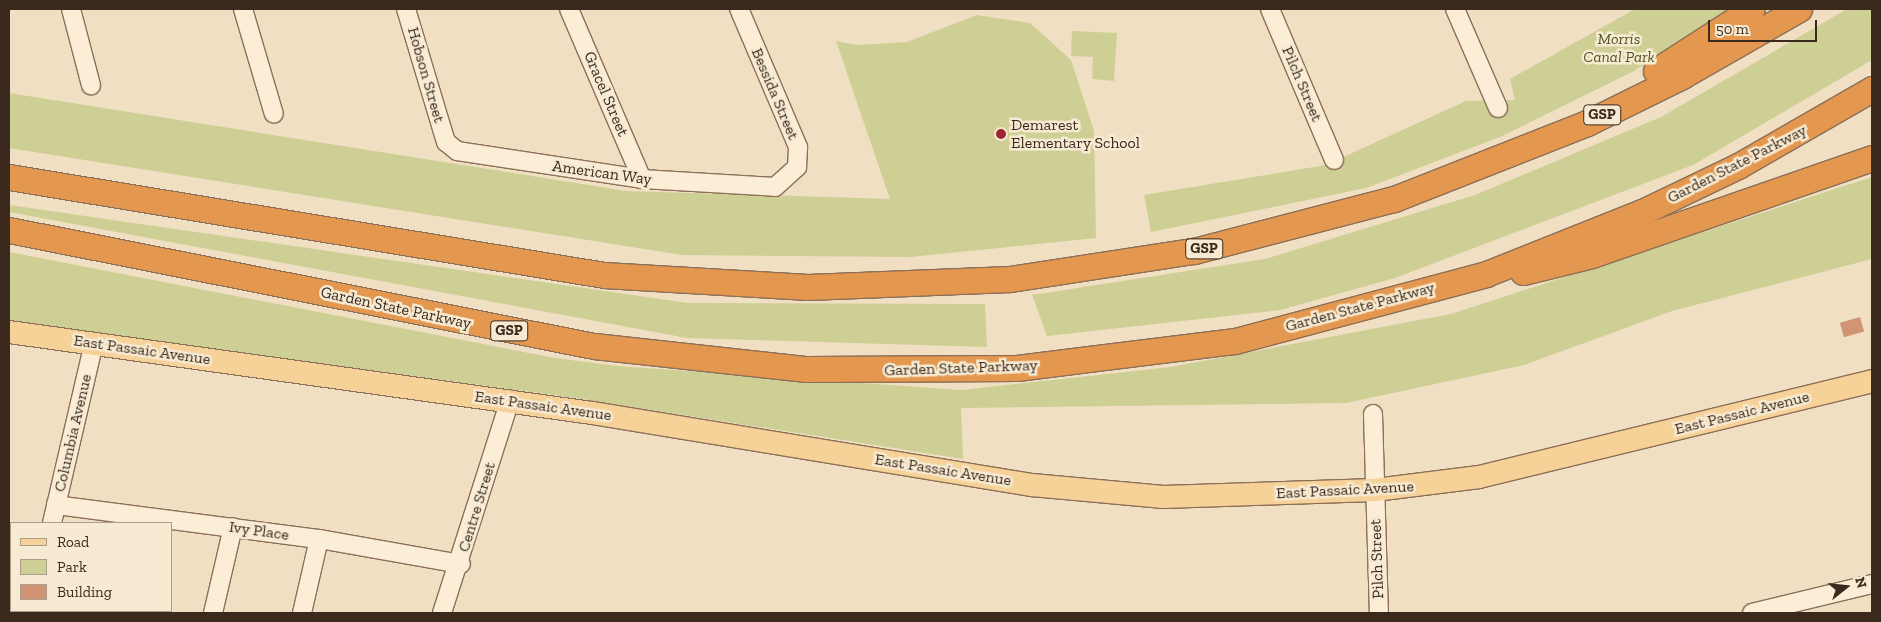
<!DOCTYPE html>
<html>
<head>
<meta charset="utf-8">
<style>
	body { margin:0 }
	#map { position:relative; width:1881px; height:622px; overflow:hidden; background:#f0dfc2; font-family:"Zilla Slab",serif }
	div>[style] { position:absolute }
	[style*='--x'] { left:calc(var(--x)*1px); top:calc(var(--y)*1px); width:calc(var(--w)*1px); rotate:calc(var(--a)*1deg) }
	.green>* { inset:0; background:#cdcf95 }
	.building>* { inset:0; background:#d19576; transform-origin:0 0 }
	.roads { filter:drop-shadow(1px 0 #8c6f58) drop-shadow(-1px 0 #8c6f58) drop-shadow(0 1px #8c6f58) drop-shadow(0 -1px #8c6f58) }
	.minor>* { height:18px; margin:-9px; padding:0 9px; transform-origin:9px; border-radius:9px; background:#fbedd6 }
	.major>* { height:22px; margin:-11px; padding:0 11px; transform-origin:11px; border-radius:11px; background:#f6d198 }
	.highway>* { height:25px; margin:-12.5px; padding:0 12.5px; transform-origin:12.5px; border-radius:12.5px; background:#e4974e }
	.dots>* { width:14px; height:14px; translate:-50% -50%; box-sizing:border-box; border:2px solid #f7ead2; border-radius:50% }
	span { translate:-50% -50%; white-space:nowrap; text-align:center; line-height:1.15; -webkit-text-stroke:5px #f7ead2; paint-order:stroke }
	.shield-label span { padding:1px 4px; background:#f7ead2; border:1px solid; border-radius:4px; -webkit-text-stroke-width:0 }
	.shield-label { font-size:15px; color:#3b291d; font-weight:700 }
	.park-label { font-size:16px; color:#4f5823; font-style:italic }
	.street-label { font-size:16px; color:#3b291d }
	.poi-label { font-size:16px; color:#3b291d }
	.left { translate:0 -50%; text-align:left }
	.frame { position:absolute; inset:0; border:10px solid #3b291d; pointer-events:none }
	.legend { position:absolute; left:10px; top:522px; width:162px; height:90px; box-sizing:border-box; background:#f7ead2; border:1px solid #ac9d8a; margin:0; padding:6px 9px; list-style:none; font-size:15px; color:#3b291d }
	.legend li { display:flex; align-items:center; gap:10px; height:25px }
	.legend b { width:25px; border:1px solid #ac9d8a }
	.north { position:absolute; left:1821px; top:562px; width:50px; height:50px; -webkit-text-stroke:4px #f7ead2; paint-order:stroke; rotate:74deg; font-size:14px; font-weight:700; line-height:20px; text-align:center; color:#3b291d }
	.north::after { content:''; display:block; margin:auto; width:18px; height:22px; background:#3b291d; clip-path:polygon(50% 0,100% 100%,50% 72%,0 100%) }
	.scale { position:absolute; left:1708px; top:20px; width:109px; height:22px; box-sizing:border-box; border:2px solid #3b291d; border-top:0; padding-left:6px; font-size:15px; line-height:18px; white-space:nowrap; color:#3b291d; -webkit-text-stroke:4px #f7ead2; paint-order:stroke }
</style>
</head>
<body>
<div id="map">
	<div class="green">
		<i style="clip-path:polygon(1635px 9px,1730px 9px,1634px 71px,1500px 137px,1366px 188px,1151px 232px,1144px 195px,1326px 165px,1466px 101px,1515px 100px,1510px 79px)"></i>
		<i style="clip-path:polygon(1847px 9px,1872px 9px,1872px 60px,1693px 165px,1395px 278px,1280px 310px,1047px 336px,1032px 295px,1265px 259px,1475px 195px,1661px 117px)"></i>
		<i style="clip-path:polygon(977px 15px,1030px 23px,1071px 60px,1094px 131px,1096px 238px,910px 257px,682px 255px,9px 148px,9px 93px,626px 191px,890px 199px,836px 41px,857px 45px,907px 42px)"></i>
		<i style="clip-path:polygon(1072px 31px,1117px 33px,1114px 81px,1092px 79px,1093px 57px,1071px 56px)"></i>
		<i style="clip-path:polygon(1872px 177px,1872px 259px,1672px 311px,1524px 365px,1346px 403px,961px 408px,963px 459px,576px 398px,9px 321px,9px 252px,555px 358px,617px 366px,961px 390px,1171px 367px,1451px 314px)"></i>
		<i style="clip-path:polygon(9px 205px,688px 303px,985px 304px,987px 347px,687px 338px,9px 212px)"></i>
	</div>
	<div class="building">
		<i style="left:1860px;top:317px;width:15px;height:21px;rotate:74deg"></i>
	</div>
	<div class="roads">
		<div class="minor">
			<i style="--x:71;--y:9;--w:79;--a:75.3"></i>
			<i style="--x:243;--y:9;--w:109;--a:73.6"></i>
			<i style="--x:406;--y:9;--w:125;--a:73.3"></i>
			<i style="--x:442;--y:129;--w:14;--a:73"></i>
			<i style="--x:446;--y:142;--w:14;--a:39"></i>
			<i style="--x:457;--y:151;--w:187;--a:8.6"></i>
			<i style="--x:642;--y:179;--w:133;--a:3.4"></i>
			<i style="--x:775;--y:187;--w:30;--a:-42"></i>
			<i style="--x:797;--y:167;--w:20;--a:-87"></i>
			<i style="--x:798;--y:147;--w:150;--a:-113.1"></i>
			<i style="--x:569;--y:9;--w:185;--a:66.8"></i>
			<i style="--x:1270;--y:9;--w:164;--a:67"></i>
			<i style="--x:1455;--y:9;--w:108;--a:66.5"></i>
			<i style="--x:1373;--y:414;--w:199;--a:88.3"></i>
			<i style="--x:56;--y:505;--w:265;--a:7.4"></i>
			<i style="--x:319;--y:539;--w:144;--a:10"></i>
			<i style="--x:52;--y:523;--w:185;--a:-76.9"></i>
			<i style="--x:31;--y:613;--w:2;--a:-63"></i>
			<i style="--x:213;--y:613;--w:88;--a:-76.9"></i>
			<i style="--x:302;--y:613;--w:76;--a:-77.1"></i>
			<i style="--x:442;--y:613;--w:224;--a:-72.3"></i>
			<i style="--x:1752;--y:613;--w:123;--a:-13.6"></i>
		</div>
		<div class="major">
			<i style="--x:9;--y:332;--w:589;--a:7.91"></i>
			<i style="--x:592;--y:413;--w:446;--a:9.3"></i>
			<i style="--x:1032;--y:485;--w:132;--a:5.2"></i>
			<i style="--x:1163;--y:497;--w:212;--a:-1.9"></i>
			<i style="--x:1375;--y:490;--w:105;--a:-7.1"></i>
			<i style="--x:1479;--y:477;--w:405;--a:-13.7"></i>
		</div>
		<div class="highway">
			<i style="--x:1656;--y:71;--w:114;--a:-32.9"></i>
			<i style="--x:9;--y:177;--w:603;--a:9.35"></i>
			<i style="--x:604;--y:275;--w:204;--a:3.4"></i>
			<i style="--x:808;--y:287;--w:202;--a:-2.3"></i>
			<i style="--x:1010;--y:279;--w:186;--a:-8.7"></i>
			<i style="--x:1194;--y:251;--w:207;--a:-14.6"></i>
			<i style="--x:1394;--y:199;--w:207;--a:-21.5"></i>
			<i style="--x:1587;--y:123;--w:106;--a:-26.3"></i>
			<i style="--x:1682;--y:76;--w:135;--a:-29.8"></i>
			<i style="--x:9;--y:230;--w:596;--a:11.22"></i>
			<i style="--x:594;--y:346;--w:214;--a:6.2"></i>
			<i style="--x:807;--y:369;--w:210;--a:-0.3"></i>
			<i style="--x:1017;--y:368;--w:220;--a:-7.1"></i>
			<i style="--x:1235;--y:341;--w:260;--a:-14.9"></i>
			<i style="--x:1486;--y:274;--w:168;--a:-21.7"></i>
			<i style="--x:1642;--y:212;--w:106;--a:-25.6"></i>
			<i style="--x:1738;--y:166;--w:155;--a:-29.9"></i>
			<i style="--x:1523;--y:272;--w:71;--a:-13.8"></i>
			<i style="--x:1592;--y:255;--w:296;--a:-19.1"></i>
		</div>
	</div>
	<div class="dots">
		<i style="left:1001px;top:134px;background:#9e252f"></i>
	</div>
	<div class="shield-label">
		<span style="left:1602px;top:115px">GSP</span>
		<span style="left:1204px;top:249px">GSP</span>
		<span style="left:509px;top:331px">GSP</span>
	</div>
	<div class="park-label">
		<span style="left:1619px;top:48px">Morris<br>Canal Park</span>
	</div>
	<div class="street-label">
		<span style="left:426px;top:75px;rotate:74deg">Hobson Street</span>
		<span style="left:1302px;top:84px;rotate:67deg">Pilch Street</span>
		<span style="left:606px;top:94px;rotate:67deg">Gracel Street</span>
		<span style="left:775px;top:94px;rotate:67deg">Bessida Street</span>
		<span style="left:1737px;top:164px;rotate:-27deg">Garden State Parkway</span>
		<span style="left:602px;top:173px;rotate:8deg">American Way</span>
		<span style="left:1360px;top:307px;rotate:-15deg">Garden State Parkway</span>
		<span style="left:396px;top:308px;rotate:12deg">Garden State Parkway</span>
		<span style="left:142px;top:350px;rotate:8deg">East Passaic Avenue</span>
		<span style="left:961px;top:368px;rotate:-2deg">Garden State Parkway</span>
		<span style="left:543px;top:406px;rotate:8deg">East Passaic Avenue</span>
		<span style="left:1742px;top:413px;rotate:-14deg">East Passaic Avenue</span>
		<span style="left:73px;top:433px;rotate:-77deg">Columbia Avenue</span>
		<span style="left:943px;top:470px;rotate:9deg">East Passaic Avenue</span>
		<span style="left:1345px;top:490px;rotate:-3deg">East Passaic Avenue</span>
		<span style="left:477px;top:507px;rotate:-73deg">Centre Street</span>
		<span style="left:259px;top:531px;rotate:8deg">Ivy Place</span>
		<span style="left:1377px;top:559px;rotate:-92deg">Pilch Street</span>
	</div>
	<div class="poi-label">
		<span class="left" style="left:1011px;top:134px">Demarest<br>Elementary School</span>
	</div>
	<div class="frame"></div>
	<ul class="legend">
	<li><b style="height:6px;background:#f6d198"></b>Road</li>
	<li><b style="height:14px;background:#cdcf95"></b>Park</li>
	<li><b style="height:14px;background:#d19576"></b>Building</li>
	</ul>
	<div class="north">N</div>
	<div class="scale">50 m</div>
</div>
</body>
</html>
